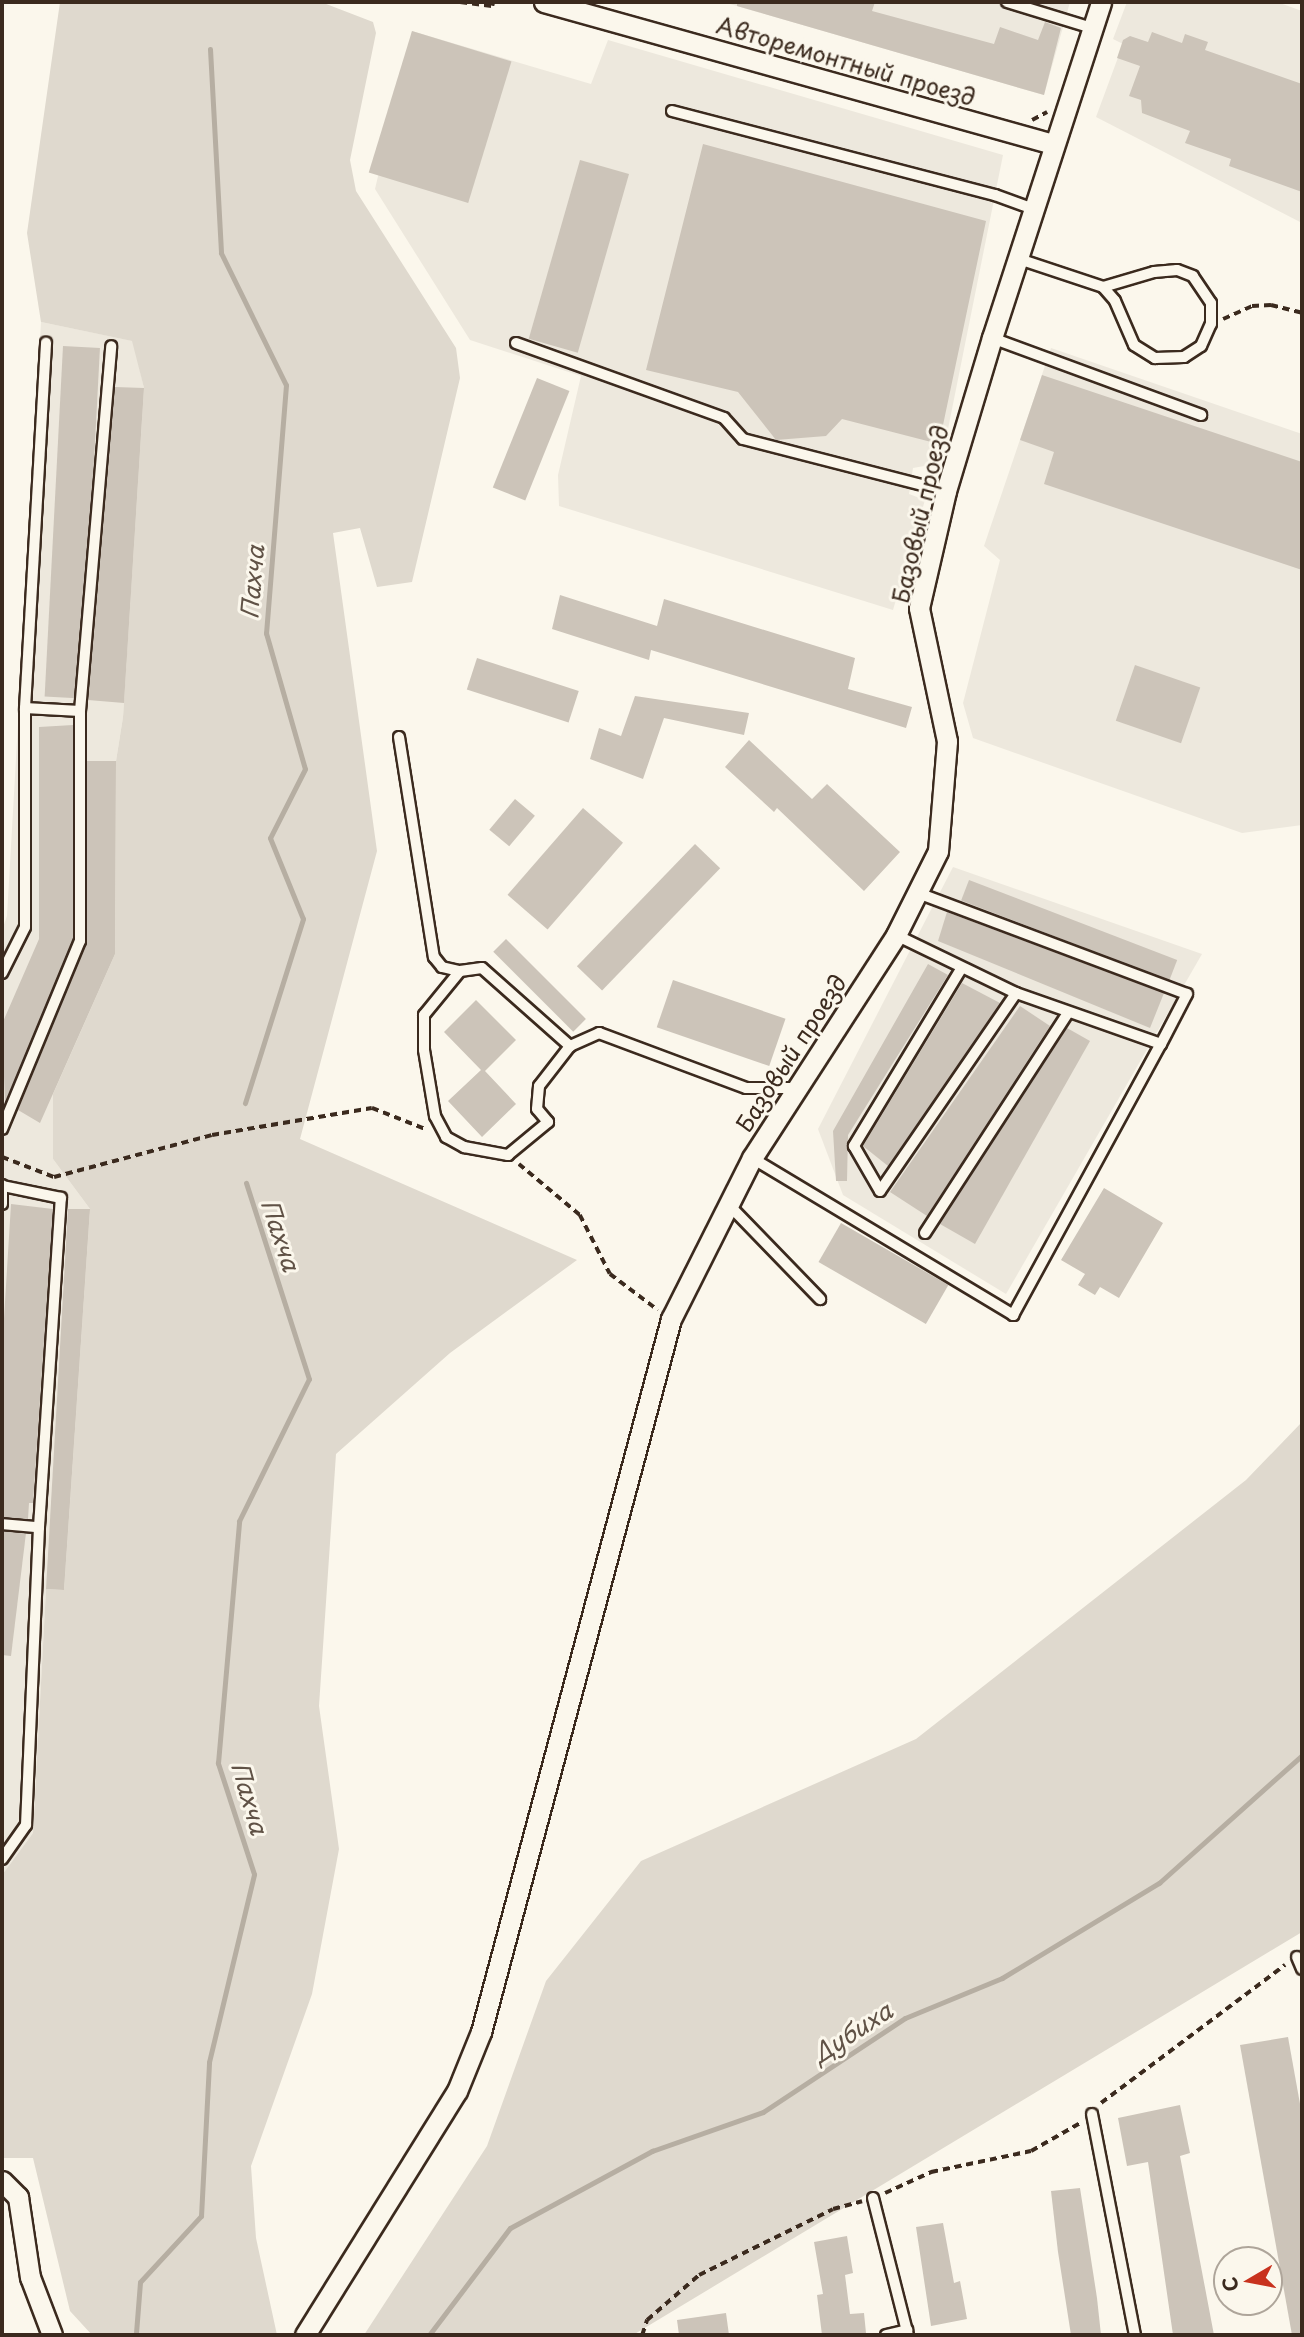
<!DOCTYPE html>
<html>
<head>
<meta charset="utf-8">
<style>
	body { margin:0 }
	#map { position:relative; width:1304px; height:2337px; overflow:hidden; background:#fbf7ec; font-family:"Playpen Sans",sans-serif }
	div>[style] { position:absolute }
	[style*='--x'] { left:calc(var(--x)*1px); top:calc(var(--y)*1px); width:calc(var(--w)*1px); rotate:calc(var(--a)*1deg) }
	.built>* { inset:0; background:#ede8dd }
	.green>* { inset:0; background:#dfd9ce }
	.stream>* { height:5px; margin:-2.5px; padding:0 2.5px; transform-origin:2.5px; border-radius:2.5px; background:#b6aea2 }
	.building>* { inset:0; background:#ccc4b9; transform-origin:0 0 }
	.path>* { height:3.5px; margin-top:-1.75px; transform-origin:0; background:repeating-linear-gradient(90deg,#3b2a1e 0 7px,transparent 0 12px) }
	.roads { filter:drop-shadow(2px 0 #3b2a1e) drop-shadow(-2px 0 #3b2a1e) drop-shadow(0 2px #3b2a1e) drop-shadow(0 -2px #3b2a1e) }
	.lane>* { height:10px; margin:-5px; padding:0 5px; transform-origin:5px; border-radius:5px; background:#fbf7ec }
	.street>* { height:19px; margin:-9.5px; padding:0 9.5px; transform-origin:9.5px; border-radius:9.5px; background:#fbf7ec }
	span { translate:-50% -50%; white-space:nowrap; text-align:center; line-height:1.15; -webkit-text-stroke:6px #fbf7ec; paint-order:stroke }
	.street-label { font-size:23px; color:#3b2a1e }
	.water-label { font-size:24px; color:#605246; font-style:italic }
	.frame { position:absolute; inset:0; border:4px solid #3b2a1e; pointer-events:none }
	.north { position:absolute; left:1213px; top:2246px; width:70px; height:70px; box-sizing:border-box; background:#fbf7ec; border:2px solid #aea59a; border-radius:50%; rotate:260deg; font-size:19px; font-weight:700; line-height:28px; text-align:center; color:#3b2a1e }
	.north::after { content:''; display:block; margin:auto; width:24px; height:32px; background:#c8321e; clip-path:polygon(50% 0,100% 100%,50% 72%,0 100%) }
</style>
</head>
<body>
<div id="map">
	<div class="built">
		<i style="clip-path:polygon(723px 2px,1070px 2px,1044px 95px)"></i>
		<i style="clip-path:polygon(1127px 2px,1277px 2px,1302px 11px,1302px 223px,1096px 117px,1123px 44px,1113px 39px)"></i>
		<i style="clip-path:polygon(412px 31px,591px 84px,608px 40px,1003px 155px,945px 444px,930px 465px,913px 468px,909px 494px,925px 500px,893px 610px,559px 506px,558px 475px,581px 376px,470px 340px,375px 189px)"></i>
		<i style="clip-path:polygon(41px 322px,133px 341px,144px 388px,123px 717px,116px 761px,115px 954px,53px 1094px,53px 1159px,90px 1209px,64px 1590px,46px 1589px,33px 1833px,2px 1875px,2px 930px,7px 916px)"></i>
		<i style="clip-path:polygon(1051px 348px,1302px 434px,1302px 825px,1242px 833px,973px 738px,963px 703px,1000px 560px,984px 546px)"></i>
		<i style="clip-path:polygon(953px 867px,1202px 954px,1006px 1294px,843px 1195px,818px 1129px)"></i>
	</div>
	<div class="green">
		<i style="clip-path:polygon(60px 2px,321px 2px,373px 22px,376px 33px,350px 160px,356px 191px,456px 348px,460px 378px,412px 582px,377px 587px,360px 528px,333px 533px,377px 851px,300px 1139px,577px 1260px,450px 1353px,336px 1454px,319px 1706px,339px 1849px,312px 1994px,251px 2166px,256px 2238px,277px 2335px,92px 2335px,70px 2311px,33px 2158px,2px 2158px,2px 1875px,33px 1833px,46px 1589px,64px 1590px,90px 1209px,53px 1159px,53px 1094px,115px 954px,116px 761px,123px 717px,144px 388px,132px 341px,41px 322px,27px 233px)"></i>
		<i style="clip-path:polygon(1302px 1422px,1302px 1932px,633px 2335px,364px 2335px,487px 2146px,546px 1981px,641px 1861px,916px 1739px,1246px 1480px)"></i>
	</div>
	<div class="stream">
		<i style="--x:210;--y:49;--w:204;--a:86.9"></i>
		<i style="--x:221;--y:253;--w:147;--a:63.8"></i>
		<i style="--x:286;--y:385;--w:249;--a:94.6"></i>
		<i style="--x:266;--y:633;--w:141;--a:74"></i>
		<i style="--x:305;--y:769;--w:77;--a:116.9"></i>
		<i style="--x:270;--y:838;--w:87;--a:67.8"></i>
		<i style="--x:303;--y:919;--w:193;--a:107.5"></i>
		<i style="--x:136;--y:2333;--w:51;--a:-85.5"></i>
		<i style="--x:140;--y:2282;--w:90;--a:-47.3"></i>
		<i style="--x:201;--y:2216;--w:154;--a:-87"></i>
		<i style="--x:209;--y:2062;--w:193;--a:-76.5"></i>
		<i style="--x:254;--y:1874;--w:117;--a:-108"></i>
		<i style="--x:218;--y:1763;--w:243;--a:-85"></i>
		<i style="--x:239;--y:1521;--w:158;--a:-63.8"></i>
		<i style="--x:309;--y:1379;--w:206;--a:-107.8"></i>
		<i style="--x:429;--y:2335;--w:134;--a:-52.9"></i>
		<i style="--x:510;--y:2228;--w:162;--a:-28.5"></i>
		<i style="--x:652;--y:2151;--w:118;--a:-19.4"></i>
		<i style="--x:763;--y:2112;--w:170;--a:-33.5"></i>
		<i style="--x:905;--y:2018;--w:105;--a:-22.4"></i>
		<i style="--x:1002;--y:1978;--w:184;--a:-31.2"></i>
		<i style="--x:1159;--y:1883;--w:192;--a:-41.8"></i>
	</div>
	<div class="building">
		<i style="clip-path:polygon(737px 2px,875px 2px,872px 11px,994px 44px,1000px 27px,1038px 40px,1045px 22px,1061px 28px,1044px 95px,737px 6px)"></i>
		<i style="left:412px;top:31px;width:104px;height:148px;rotate:17deg"></i>
		<i style="clip-path:polygon(1152px 32px,1182px 43px,1185px 34px,1208px 42px,1205px 50px,1302px 84px,1302px 192px,1229px 166px,1231px 159px,1185px 143px,1190px 131px,1142px 113px,1141px 100px,1129px 96px,1140px 66px,1117px 58px,1123px 40px,1130px 36px,1148px 42px)"></i>
		<i style="clip-path:polygon(703px 144px,986px 221px,939px 444px,842px 419px,826px 436px,776px 440px,738px 392px,646px 370px)"></i>
		<i style="left:580px;top:160px;width:51px;height:186px;rotate:16deg"></i>
		<i style="left:63px;top:346px;width:37px;height:351px;rotate:3deg"></i>
		<i style="clip-path:polygon(1042px 375px,1302px 462px,1302px 570px,1044px 484px,1054px 452px,1020px 440px)"></i>
		<i style="left:537px;top:378px;width:35px;height:118px;rotate:22deg"></i>
		<i style="clip-path:polygon(115px 387px,144px 388px,124px 703px,88px 700px)"></i>
		<i style="clip-path:polygon(560px 595px,657px 626px,664px 599px,855px 658px,848px 689px,912px 707px,906px 728px,651px 650px,649px 660px,552px 629px)"></i>
		<i style="left:477px;top:658px;width:107px;height:33px;rotate:18deg"></i>
		<i style="left:1135px;top:665px;width:69px;height:59px;rotate:19deg"></i>
		<i style="clip-path:polygon(635px 696px,749px 713px,744px 735px,664px 718px,643px 779px,590px 759px,599px 728px,621px 736px)"></i>
		<i style="clip-path:polygon(73px 725px,73px 940px,5px 1103px,2px 1024px,39px 939px,39px 727px)"></i>
		<i style="clip-path:polygon(749px 740px,812px 799px,827px 784px,900px 852px,864px 891px,777px 808px,774px 812px,725px 767px)"></i>
		<i style="clip-path:polygon(87px 761px,116px 761px,115px 954px,40px 1123px,18px 1110px,87px 942px)"></i>
		<i style="left:515px;top:799px;width:26px;height:40px;rotate:40deg"></i>
		<i style="left:583px;top:808px;width:53px;height:115px;rotate:41deg"></i>
		<i style="left:695px;top:844px;width:35px;height:170px;rotate:44deg"></i>
		<i style="left:969px;top:880px;width:223px;height:22px;rotate:21deg"></i>
		<i style="clip-path:polygon(947px 912px,1164px 993px,1150px 1028px,938px 941px)"></i>
		<i style="left:506px;top:939px;width:113px;height:18px;rotate:45deg"></i>
		<i style="clip-path:polygon(928px 964px,948px 975px,848px 1135px,847px 1181px,836px 1181px,833px 1131px)"></i>
		<i style="left:673px;top:980px;width:119px;height:50px;rotate:19deg"></i>
		<i style="clip-path:polygon(962px 983px,1000px 1003px,888px 1166px,863px 1146px)"></i>
		<i style="clip-path:polygon(476px 1000px,516px 1040px,485px 1071px,516px 1104px,482px 1137px,448px 1101px,481px 1070px,444px 1032px)"></i>
		<i style="clip-path:polygon(1020px 1006px,1050px 1026px,927px 1216px,890px 1192px)"></i>
		<i style="clip-path:polygon(1067px 1028px,1090px 1041px,975px 1244px,940px 1224px)"></i>
		<i style="clip-path:polygon(1104px 1188px,1163px 1223px,1119px 1298px,1100px 1287px,1095px 1295px,1078px 1285px,1085px 1274px,1061px 1260px)"></i>
		<i style="clip-path:polygon(11px 1204px,53px 1209px,33px 1503px,29px 1503px,28px 1519px,2px 1517px,2px 1351px)"></i>
		<i style="clip-path:polygon(68px 1209px,90px 1209px,64px 1590px,46px 1589px)"></i>
		<i style="left:841px;top:1223px;width:124px;height:45px;rotate:30deg"></i>
		<i style="clip-path:polygon(2px 1531px,26px 1533px,11px 1656px,2px 1655px)"></i>
		<i style="clip-path:polygon(1288px 2037px,1302px 2115px,1302px 2335px,1292px 2335px,1240px 2045px)"></i>
		<i style="clip-path:polygon(1180px 2105px,1190px 2153px,1180px 2156px,1214px 2335px,1173px 2335px,1148px 2162px,1127px 2166px,1118px 2118px)"></i>
		<i style="clip-path:polygon(1080px 2188px,1097px 2298px,1101px 2335px,1071px 2335px,1058px 2252px,1051px 2191px)"></i>
		<i style="clip-path:polygon(943px 2223px,954px 2283px,960px 2281px,967px 2319px,931px 2326px,916px 2227px)"></i>
		<i style="clip-path:polygon(847px 2236px,853px 2273px,845px 2275px,850px 2314px,864px 2313px,866px 2333px,822px 2335px,817px 2295px,823px 2294px,814px 2242px)"></i>
		<i style="clip-path:polygon(726px 2313px,729px 2335px,679px 2335px,677px 2320px)"></i>
	</div>
	<div class="path">
		<i style="--x:460;--y:2;--w:32;--a:7"></i>
		<i style="--x:492;--y:6;--w:4;--a:-76"></i>
		<i style="--x:1032;--y:120;--w:17;--a:-28"></i>
		<i style="--x:1223;--y:319;--w:32;--a:-24"></i>
		<i style="--x:1252;--y:306;--w:19;--a:-3"></i>
		<i style="--x:1271;--y:305;--w:32;--a:14"></i>
		<i style="--x:2;--y:1157;--w:56;--a:21"></i>
		<i style="--x:54;--y:1177;--w:163;--a:-14.9"></i>
		<i style="--x:212;--y:1135;--w:162;--a:-9.6"></i>
		<i style="--x:372;--y:1108;--w:57;--a:21.6"></i>
		<i style="--x:519;--y:1164;--w:80;--a:39.9"></i>
		<i style="--x:580;--y:1215;--w:66;--a:63"></i>
		<i style="--x:610;--y:1274;--w:60;--a:36.9"></i>
		<i style="--x:1101;--y:2103;--w:230;--a:-36.9"></i>
		<i style="--x:885;--y:2193;--w:51;--a:-24.5"></i>
		<i style="--x:931;--y:2172;--w:102;--a:-11.9"></i>
		<i style="--x:1031;--y:2151;--w:56;--a:-29.7"></i>
		<i style="--x:642;--y:2335;--w:16;--a:-72"></i>
		<i style="--x:647;--y:2320;--w:69;--a:-40.9"></i>
		<i style="--x:699;--y:2275;--w:149;--a:-26.2"></i>
		<i style="--x:833;--y:2209;--w:30;--a:-15"></i>
	</div>
	<div class="roads">
		<div class="lane">
			<i style="--x:1007;--y:2;--w:89;--a:17"></i>
			<i style="--x:672;--y:111;--w:334;--a:14.6"></i>
			<i style="--x:995;--y:195;--w:38;--a:20"></i>
			<i style="--x:1016;--y:258;--w:92;--a:18.4"></i>
			<i style="--x:1103;--y:287;--w:18;--a:49"></i>
			<i style="--x:1115;--y:301;--w:48;--a:66.6"></i>
			<i style="--x:1134;--y:345;--w:25;--a:32"></i>
			<i style="--x:1155;--y:358;--w:29;--a:-2"></i>
			<i style="--x:1184;--y:357;--w:20;--a:-33"></i>
			<i style="--x:1201;--y:346;--w:24;--a:-66"></i>
			<i style="--x:1211;--y:324;--w:21;--a:-90"></i>
			<i style="--x:1211;--y:303;--w:32;--a:-124"></i>
			<i style="--x:1193;--y:276;--w:17;--a:-159"></i>
			<i style="--x:1177;--y:270;--w:23;--a:175"></i>
			<i style="--x:1154;--y:272;--w:53;--a:163.6"></i>
			<i style="--x:992;--y:338;--w:223;--a:20.2"></i>
			<i style="--x:516;--y:343;--w:221;--a:19.8"></i>
			<i style="--x:724;--y:418;--w:28;--a:48"></i>
			<i style="--x:743;--y:439;--w:210;--a:14.4"></i>
			<i style="--x:25;--y:708;--w:55;--a:3.1"></i>
			<i style="--x:399;--y:737;--w:223;--a:81"></i>
			<i style="--x:434;--y:957;--w:13;--a:51"></i>
			<i style="--x:442;--y:967;--w:18;--a:13"></i>
			<i style="--x:460;--y:971;--w:22;--a:-8"></i>
			<i style="--x:482;--y:968;--w:118;--a:41.6"></i>
			<i style="--x:918;--y:893;--w:287;--a:20.6"></i>
			<i style="--x:1187;--y:994;--w:56;--a:117.5"></i>
			<i style="--x:961;--y:969;--w:207;--a:121.2"></i>
			<i style="--x:854;--y:1146;--w:52;--a:60"></i>
			<i style="--x:880;--y:1191;--w:240;--a:-55.5"></i>
			<i style="--x:460;--y:971;--w:57;--a:129.3"></i>
			<i style="--x:424;--y:1015;--w:35;--a:90"></i>
			<i style="--x:424;--y:1050;--w:67;--a:80.5"></i>
			<i style="--x:435;--y:1116;--w:24;--a:62"></i>
			<i style="--x:446;--y:1137;--w:21;--a:29"></i>
			<i style="--x:464;--y:1147;--w:45;--a:10.3"></i>
			<i style="--x:508;--y:1155;--w:52;--a:-39.5"></i>
			<i style="--x:548;--y:1122;--w:17;--a:-130"></i>
			<i style="--x:537;--y:1109;--w:23;--a:-85"></i>
			<i style="--x:539;--y:1086;--w:51;--a:-52.2"></i>
			<i style="--x:570;--y:1046;--w:32;--a:-24"></i>
			<i style="--x:599;--y:1033;--w:157;--a:20.5"></i>
			<i style="--x:746;--y:1088;--w:50;--a:0"></i>
			<i style="--x:2;--y:973;--w:51;--a:-63.4"></i>
			<i style="--x:25;--y:927;--w:219;--a:-90"></i>
			<i style="--x:25;--y:708;--w:366;--a:-86.7"></i>
			<i style="--x:2;--y:1129;--w:204;--a:-67.5"></i>
			<i style="--x:80;--y:941;--w:230;--a:-90"></i>
			<i style="--x:80;--y:711;--w:366;--a:-85.1"></i>
			<i style="--x:752;--y:1158;--w:305;--a:31"></i>
			<i style="--x:1013;--y:1315;--w:309;--a:-61.4"></i>
			<i style="--x:1161;--y:1044;--w:154;--a:-160.6"></i>
			<i style="--x:1016;--y:993;--w:133;--a:-154.2"></i>
			<i style="--x:2;--y:1185;--w:19;--a:90"></i>
			<i style="--x:727;--y:1203;--w:134;--a:45.9"></i>
			<i style="--x:925;--y:1233;--w:261;--a:-57"></i>
			<i style="--x:2;--y:1524;--w:37;--a:5"></i>
			<i style="--x:2;--y:1859;--w:42;--a:-54.8"></i>
			<i style="--x:26;--y:1825;--w:298;--a:-87.5"></i>
			<i style="--x:39;--y:1527;--w:330;--a:-86.2"></i>
			<i style="--x:61;--y:1198;--w:59;--a:-168.3"></i>
			<i style="--x:1297;--y:1957;--w:13;--a:67"></i>
			<i style="--x:1092;--y:2114;--w:225;--a:79"></i>
			<i style="--x:873;--y:2198;--w:141;--a:75.7"></i>
			<i style="--x:886;--y:2335;--w:22;--a:-13"></i>
		</div>
		<div class="street">
			<i style="--x:544;--y:2;--w:528;--a:15.59"></i>
			<i style="--x:2;--y:2181;--w:23;--a:45"></i>
			<i style="--x:18;--y:2197;--w:81;--a:81.5"></i>
			<i style="--x:30;--y:2277;--w:62;--a:69.2"></i>
			<i style="--x:305;--y:2335;--w:287;--a:-58.1"></i>
			<i style="--x:457;--y:2091;--w:64;--a:-67.9"></i>
			<i style="--x:481;--y:2032;--w:738;--a:-75.08"></i>
			<i style="--x:671;--y:1319;--w:180;--a:-63.3"></i>
			<i style="--x:752;--y:1158;--w:265;--a:-57.1"></i>
			<i style="--x:896;--y:935;--w:94;--a:-63.4"></i>
			<i style="--x:938;--y:851;--w:110;--a:-85.3"></i>
			<i style="--x:947;--y:741;--w:136;--a:-101.9"></i>
			<i style="--x:919;--y:608;--w:120;--a:-77"></i>
			<i style="--x:946;--y:491;--w:160;--a:-73.3"></i>
			<i style="--x:992;--y:338;--w:353;--a:-72"></i>
		</div>
	</div>
	<div class="street-label">
		<span style="left:846px;top:61px;rotate:16deg">Авторемонтный проезд</span>
		<span style="left:920px;top:514px;rotate:-77deg">Базовый проезд</span>
		<span style="left:791px;top:1053px;rotate:-57deg">Базовый проезд</span>
	</div>
	<div class="water-label">
		<span style="left:252px;top:582px;rotate:-85deg">Пахча</span>
		<span style="left:281px;top:1235px;rotate:72deg">Пахча</span>
		<span style="left:250px;top:1798px;rotate:74deg">Пахча</span>
		<span style="left:852px;top:2032px;rotate:-33deg">Дубиха</span>
	</div>
	<div class="frame"></div>
	<div class="north">С</div>
</div>
</body>
</html>
